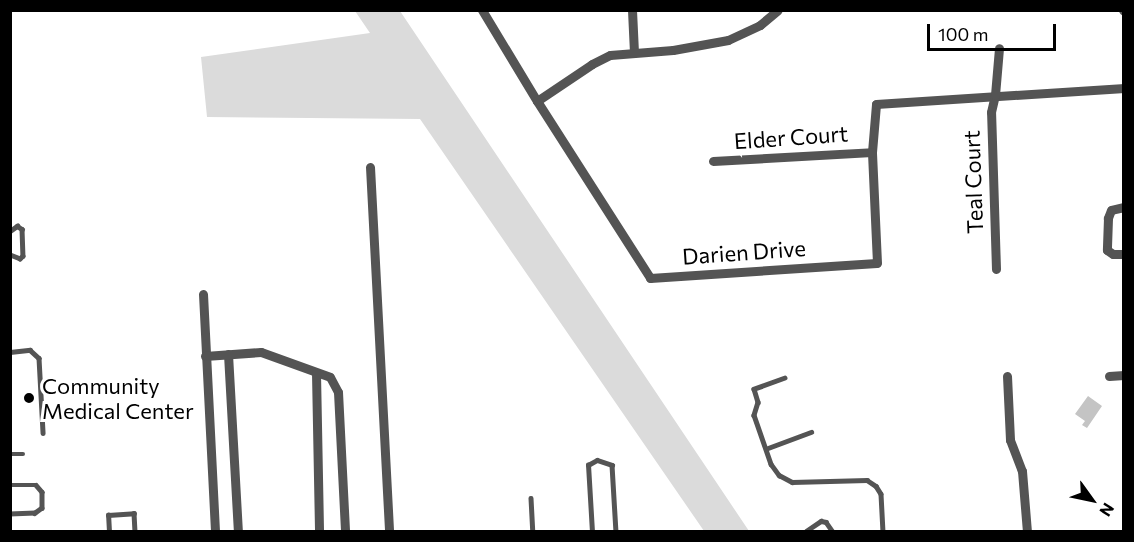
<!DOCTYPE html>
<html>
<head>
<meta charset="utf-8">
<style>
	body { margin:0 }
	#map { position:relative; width:1134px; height:542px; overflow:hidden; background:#fff; font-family:Commissioner,sans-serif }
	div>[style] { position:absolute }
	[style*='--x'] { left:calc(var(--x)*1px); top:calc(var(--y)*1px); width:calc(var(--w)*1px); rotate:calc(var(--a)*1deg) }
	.green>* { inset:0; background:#dbdbdb }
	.building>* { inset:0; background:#c4c4c4 }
	.lane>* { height:4.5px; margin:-2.25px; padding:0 2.25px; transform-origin:2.25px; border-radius:2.25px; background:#545454 }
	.street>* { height:9px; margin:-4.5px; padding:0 4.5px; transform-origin:4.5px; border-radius:4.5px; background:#545454 }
	.dots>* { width:16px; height:16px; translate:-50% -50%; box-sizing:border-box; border:3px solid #fff; border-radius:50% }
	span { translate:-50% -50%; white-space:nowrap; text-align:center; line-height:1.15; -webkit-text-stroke:6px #fff; paint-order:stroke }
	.street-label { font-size:22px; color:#000 }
	.poi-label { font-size:22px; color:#000 }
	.left { translate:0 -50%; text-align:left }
	.frame { position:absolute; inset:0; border:12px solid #000; pointer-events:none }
	.north { position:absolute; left:1062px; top:470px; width:60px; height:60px; -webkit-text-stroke:4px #fff; paint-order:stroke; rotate:123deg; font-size:16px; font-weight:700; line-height:24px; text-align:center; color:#000 }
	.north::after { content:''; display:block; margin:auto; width:21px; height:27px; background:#000; clip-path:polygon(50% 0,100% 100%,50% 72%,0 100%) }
	.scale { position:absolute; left:927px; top:24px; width:129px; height:27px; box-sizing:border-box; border:3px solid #000; border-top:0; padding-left:8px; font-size:18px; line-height:21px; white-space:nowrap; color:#000; -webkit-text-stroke:4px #fff; paint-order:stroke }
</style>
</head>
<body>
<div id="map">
	<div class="green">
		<i style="clip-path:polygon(355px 11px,400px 11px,749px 531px,704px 531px,420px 119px,207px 117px,201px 57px,370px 33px)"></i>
	</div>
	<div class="building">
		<i style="clip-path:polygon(1088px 396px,1102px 406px,1087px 428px,1082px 425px,1085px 421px,1075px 414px)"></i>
	</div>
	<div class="lane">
		<i style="--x:10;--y:231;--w:9;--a:-36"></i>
		<i style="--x:17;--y:226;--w:6;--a:31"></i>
		<i style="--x:22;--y:229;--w:27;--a:88"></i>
		<i style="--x:23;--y:256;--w:4;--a:135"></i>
		<i style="--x:20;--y:259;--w:11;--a:-158"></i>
		<i style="--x:10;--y:352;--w:20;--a:-6"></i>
		<i style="--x:30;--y:350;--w:12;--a:42"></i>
		<i style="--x:39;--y:358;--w:75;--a:86.9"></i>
		<i style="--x:785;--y:378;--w:33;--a:160"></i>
		<i style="--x:754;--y:389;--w:14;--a:73"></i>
		<i style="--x:758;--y:402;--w:14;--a:107"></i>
		<i style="--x:754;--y:415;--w:52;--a:70.9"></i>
		<i style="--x:771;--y:464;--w:14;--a:54"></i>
		<i style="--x:779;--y:475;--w:15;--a:28"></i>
		<i style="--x:792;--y:482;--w:75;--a:-1.5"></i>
		<i style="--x:867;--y:480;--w:11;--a:34"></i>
		<i style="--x:876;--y:486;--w:9;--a:58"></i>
		<i style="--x:881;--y:494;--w:38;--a:87"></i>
		<i style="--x:768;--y:448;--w:46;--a:-20.4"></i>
		<i style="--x:10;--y:454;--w:13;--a:0"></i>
		<i style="--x:10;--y:485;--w:26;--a:0"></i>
		<i style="--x:36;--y:485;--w:9;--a:49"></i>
		<i style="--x:42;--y:492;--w:16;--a:90"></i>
		<i style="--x:42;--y:508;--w:9;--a:144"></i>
		<i style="--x:35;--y:513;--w:25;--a:178"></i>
		<i style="--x:531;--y:498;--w:34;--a:87"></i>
		<i style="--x:806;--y:531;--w:18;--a:-34"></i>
		<i style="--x:821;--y:521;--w:5;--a:11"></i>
		<i style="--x:826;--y:522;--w:12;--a:55"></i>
		<i style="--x:109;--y:532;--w:17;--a:-93"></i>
		<i style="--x:108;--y:515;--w:26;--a:-4"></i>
		<i style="--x:134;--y:513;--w:19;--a:87"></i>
		<i style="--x:592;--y:532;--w:67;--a:-93.4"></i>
		<i style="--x:588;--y:465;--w:10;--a:-29"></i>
		<i style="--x:597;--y:460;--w:16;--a:18"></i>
		<i style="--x:612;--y:465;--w:67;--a:86.6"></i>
	</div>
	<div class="street">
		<i style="--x:482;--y:10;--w:106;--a:58.9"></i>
		<i style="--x:537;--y:101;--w:210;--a:57.4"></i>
		<i style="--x:650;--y:278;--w:227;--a:-3.8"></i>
		<i style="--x:877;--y:263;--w:111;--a:-92.6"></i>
		<i style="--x:872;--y:152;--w:48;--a:-85.2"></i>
		<i style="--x:876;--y:104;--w:249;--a:-3.7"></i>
		<i style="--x:632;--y:10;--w:43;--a:87.3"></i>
		<i style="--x:1123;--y:10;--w:1;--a:45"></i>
		<i style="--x:537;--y:101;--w:66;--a:-33.9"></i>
		<i style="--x:592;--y:64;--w:20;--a:-27"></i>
		<i style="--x:610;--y:55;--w:63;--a:-4.5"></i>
		<i style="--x:673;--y:50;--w:56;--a:-10.3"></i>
		<i style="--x:728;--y:40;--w:35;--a:-25"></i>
		<i style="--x:760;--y:25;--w:23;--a:-40"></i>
		<i style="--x:713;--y:161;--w:159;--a:-3.2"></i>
		<i style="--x:370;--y:167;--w:365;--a:87"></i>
		<i style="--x:1124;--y:207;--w:13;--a:167"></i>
		<i style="--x:1111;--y:210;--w:9;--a:111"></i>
		<i style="--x:1108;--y:218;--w:32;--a:92"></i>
		<i style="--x:1107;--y:250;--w:7;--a:34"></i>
		<i style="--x:1113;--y:254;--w:11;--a:0"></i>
		<i style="--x:996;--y:269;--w:157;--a:-91.8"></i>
		<i style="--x:991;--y:112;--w:17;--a:-77"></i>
		<i style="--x:995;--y:95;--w:47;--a:-85.1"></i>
		<i style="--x:203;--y:294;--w:238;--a:87.1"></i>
		<i style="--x:228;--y:354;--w:178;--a:86.8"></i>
		<i style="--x:205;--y:356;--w:56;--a:-4.1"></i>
		<i style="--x:261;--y:352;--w:73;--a:19.9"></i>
		<i style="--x:330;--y:377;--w:17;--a:62"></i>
		<i style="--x:338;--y:392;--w:140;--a:87.1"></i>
		<i style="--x:316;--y:373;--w:159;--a:88.9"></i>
		<i style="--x:1007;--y:376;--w:64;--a:87.3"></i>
		<i style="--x:1010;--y:440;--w:33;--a:69"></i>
		<i style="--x:1022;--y:471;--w:61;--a:85.3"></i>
		<i style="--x:1109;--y:376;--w:15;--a:-4"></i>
	</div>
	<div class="dots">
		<i style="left:29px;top:398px;background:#000"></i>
	</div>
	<div class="street-label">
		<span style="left:791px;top:137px;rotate:-4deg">Elder Court</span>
		<span style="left:973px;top:182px;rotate:-92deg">Teal Court</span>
		<span style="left:744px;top:252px;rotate:-4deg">Darien Drive</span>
	</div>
	<div class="poi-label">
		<span class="left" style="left:42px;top:398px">Community<br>Medical Center</span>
	</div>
	<div class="frame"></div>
	<div class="north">N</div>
	<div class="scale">100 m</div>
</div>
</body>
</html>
